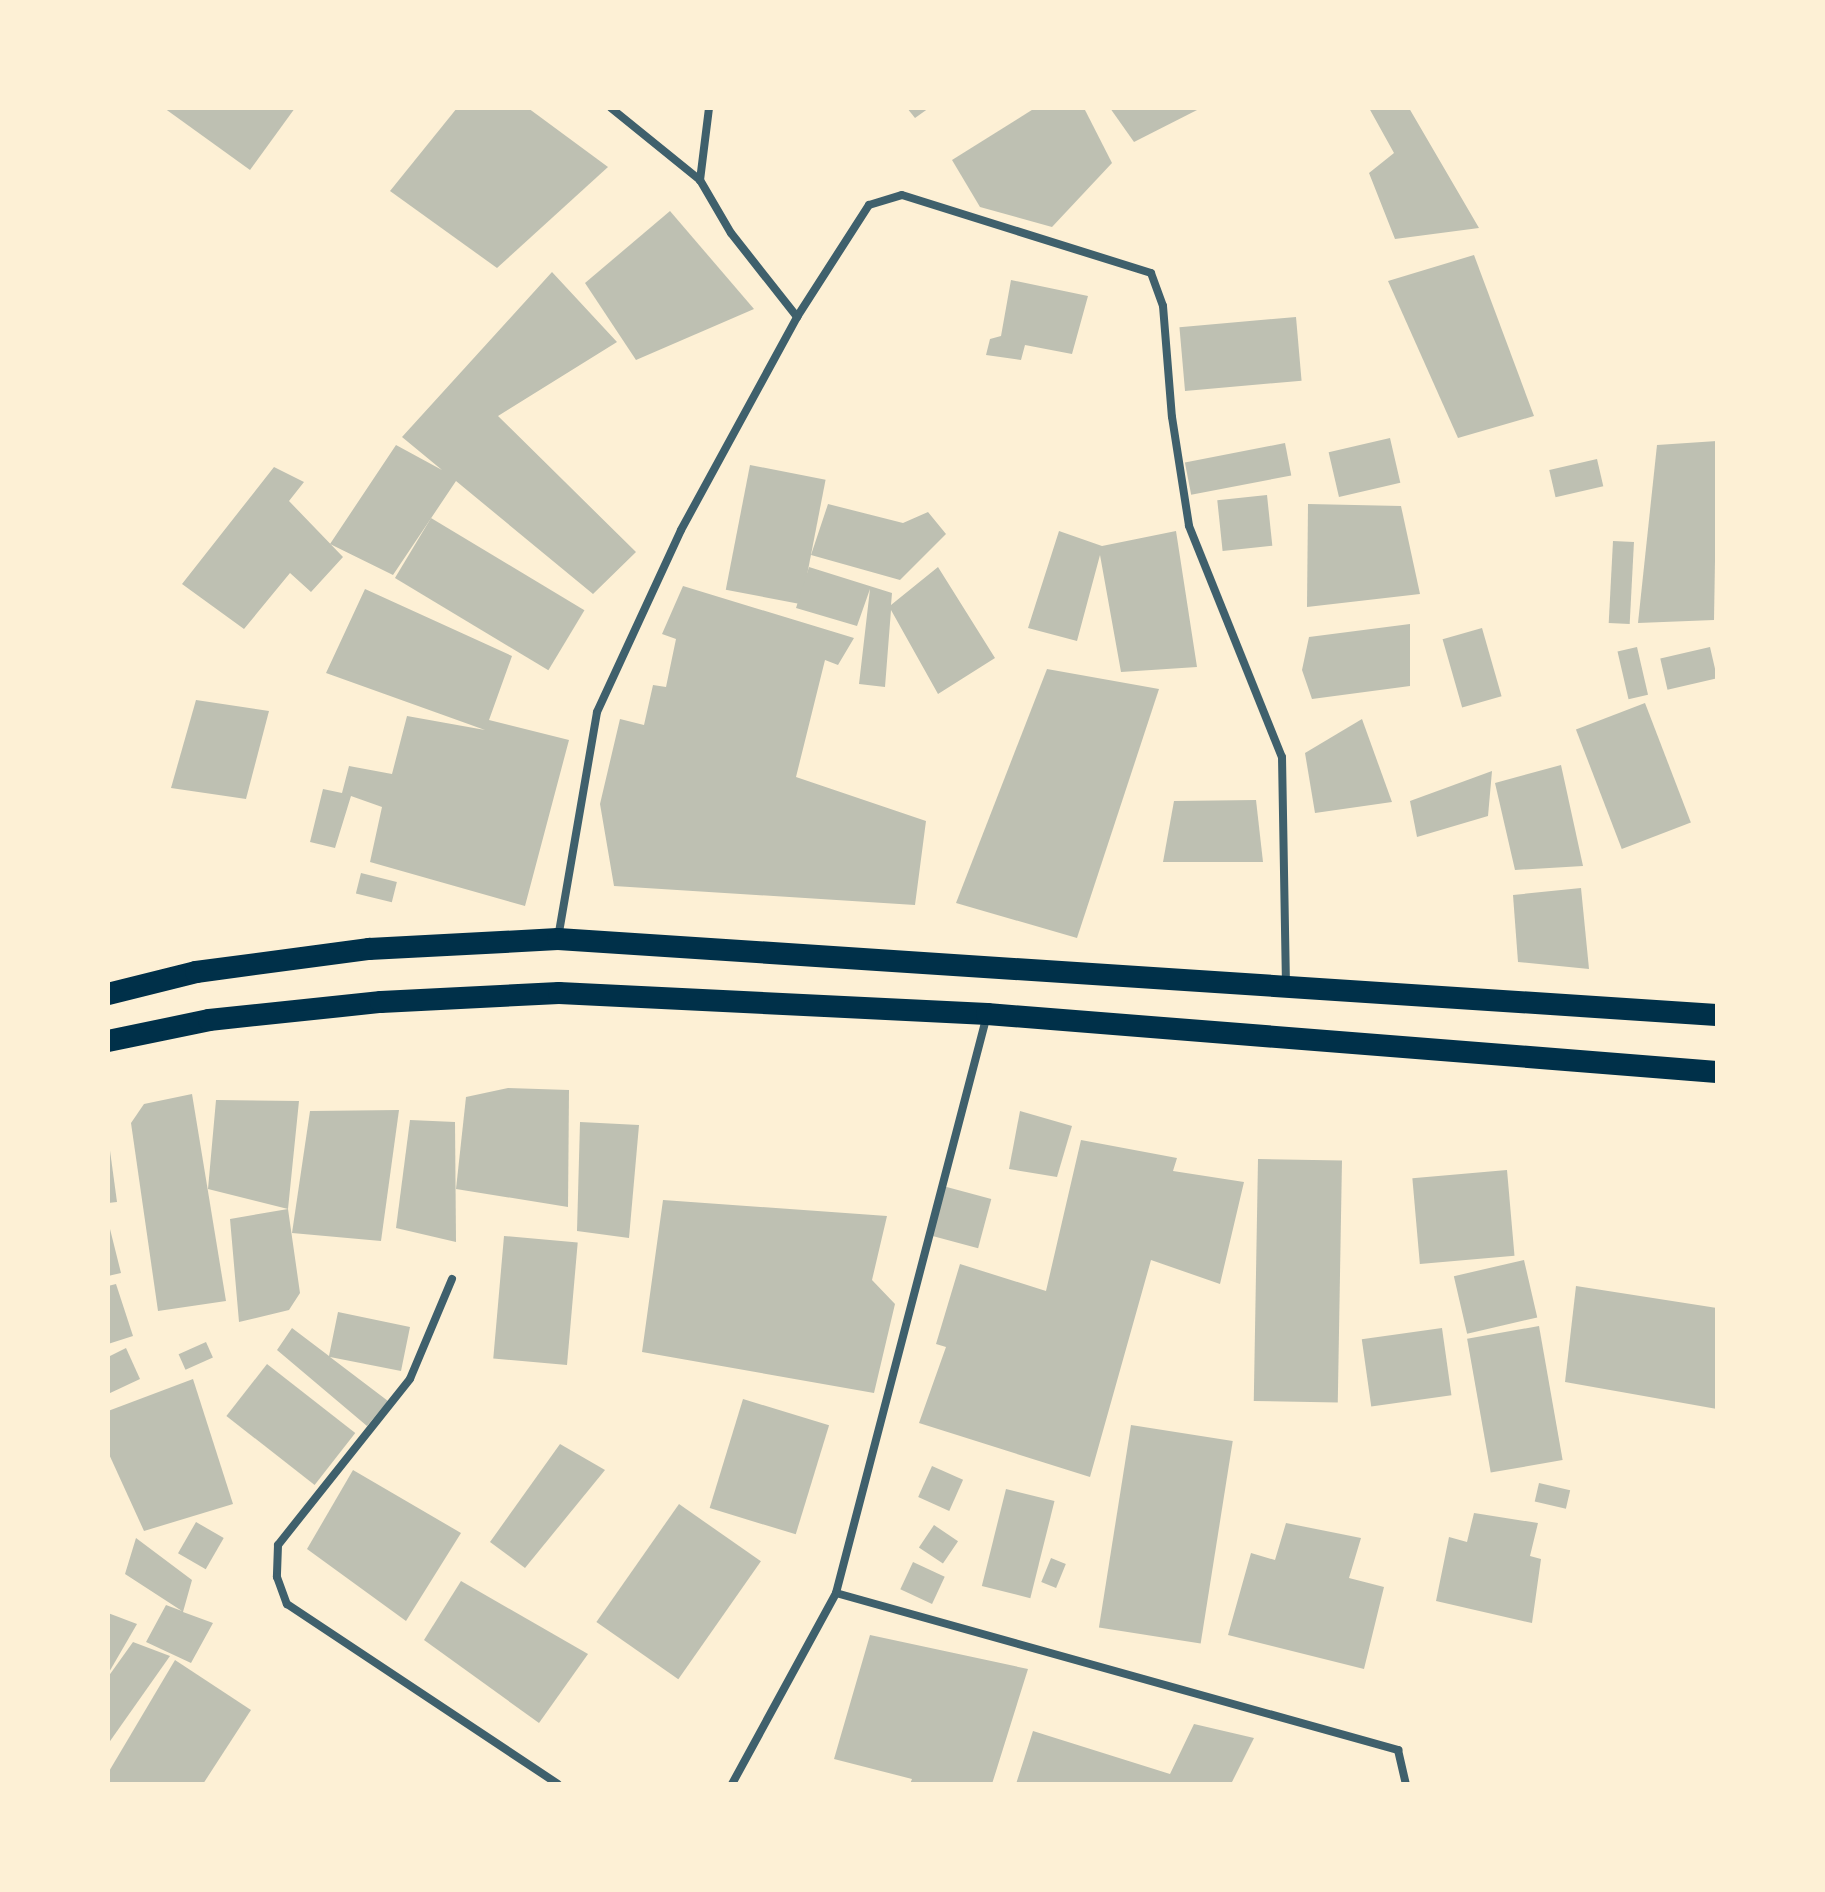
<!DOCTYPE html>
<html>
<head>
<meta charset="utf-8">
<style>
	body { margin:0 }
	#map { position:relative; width:1825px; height:1892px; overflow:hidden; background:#fdf0d5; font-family:Roboto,sans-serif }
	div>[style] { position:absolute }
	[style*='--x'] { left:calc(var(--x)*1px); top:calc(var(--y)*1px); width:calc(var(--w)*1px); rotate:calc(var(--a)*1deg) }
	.building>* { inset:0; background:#bec0b2; transform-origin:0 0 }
	.minor>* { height:8px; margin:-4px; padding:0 4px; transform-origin:4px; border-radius:4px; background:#3f606c }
	.trunk>* { height:22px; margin:-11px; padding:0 11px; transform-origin:11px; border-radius:11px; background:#003049 }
	span { translate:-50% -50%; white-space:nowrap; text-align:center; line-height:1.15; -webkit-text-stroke:6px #fdf0d5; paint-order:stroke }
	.frame { position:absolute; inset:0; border:110px solid #fdf0d5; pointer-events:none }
</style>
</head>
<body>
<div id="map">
	<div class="building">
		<i style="clip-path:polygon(164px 108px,295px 108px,250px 170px)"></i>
		<i style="clip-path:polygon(457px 108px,528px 108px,608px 167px,497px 268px,390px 191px)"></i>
		<i style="clip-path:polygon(907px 108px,929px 108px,915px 118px)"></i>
		<i style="clip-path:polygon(1035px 108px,1084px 108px,1112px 163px,1052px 227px,980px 207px,952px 160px)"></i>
		<i style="clip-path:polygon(1110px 108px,1201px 108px,1134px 142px)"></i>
		<i style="clip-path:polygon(1369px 108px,1409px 108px,1479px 228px,1395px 239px,1369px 173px,1394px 153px)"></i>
		<i style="clip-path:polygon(670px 211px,754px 309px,636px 360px,585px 283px)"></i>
		<i style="clip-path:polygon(1474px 255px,1534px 416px,1458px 438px,1388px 281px)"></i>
		<i style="clip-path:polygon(552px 272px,617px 342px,498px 416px,636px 552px,593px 594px,456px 481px,393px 575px,330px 544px,396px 445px,442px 470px,402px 437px)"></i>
		<i style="clip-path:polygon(1011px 280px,1088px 296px,1072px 354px,1025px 345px,1021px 360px,986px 355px,990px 339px,1001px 336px)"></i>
		<i style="left:1296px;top:317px;width:64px;height:117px;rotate:85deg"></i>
		<i style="left:1390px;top:438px;width:46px;height:63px;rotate:77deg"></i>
		<i style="clip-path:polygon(1717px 441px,1714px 620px,1638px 623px,1657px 445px)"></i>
		<i style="left:1285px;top:443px;width:33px;height:102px;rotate:79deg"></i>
		<i style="left:1597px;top:459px;width:28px;height:49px;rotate:77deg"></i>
		<i style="left:750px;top:465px;width:77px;height:127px;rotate:11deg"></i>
		<i style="clip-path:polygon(274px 467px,304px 482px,289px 501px,343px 557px,311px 592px,290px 573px,244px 629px,182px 584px)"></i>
		<i style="left:1267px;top:495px;width:51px;height:50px;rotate:84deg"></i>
		<i style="clip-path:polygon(828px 504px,903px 523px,928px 512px,946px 534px,900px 580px,811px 555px)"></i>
		<i style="clip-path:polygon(1308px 504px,1401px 506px,1420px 594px,1307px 607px)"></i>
		<i style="left:431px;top:518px;width:179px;height:70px;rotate:31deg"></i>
		<i style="clip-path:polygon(1059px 531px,1102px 546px,1176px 531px,1197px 667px,1121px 672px,1100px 555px,1077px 641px,1028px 628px)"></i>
		<i style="left:1613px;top:541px;width:21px;height:82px;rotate:3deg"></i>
		<i style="clip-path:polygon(809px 567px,892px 593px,891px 605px,938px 567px,995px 658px,938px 694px,891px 610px,885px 687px,859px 684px,870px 589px,857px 626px,796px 608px)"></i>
		<i style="clip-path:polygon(683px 586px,854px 638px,838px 665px,825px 660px,796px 777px,926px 821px,915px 905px,614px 886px,600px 804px,620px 719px,644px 725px,653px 685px,666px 687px,676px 639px,662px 634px)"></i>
		<i style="clip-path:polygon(365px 589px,512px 656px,489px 720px,569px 740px,525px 906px,370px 862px,382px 807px,351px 796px,335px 848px,310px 842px,323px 789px,342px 793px,349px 766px,392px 774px,407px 716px,485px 730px,326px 673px)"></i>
		<i style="clip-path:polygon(1410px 624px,1410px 686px,1312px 699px,1302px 670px,1309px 637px)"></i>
		<i style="left:1482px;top:628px;width:71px;height:41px;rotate:74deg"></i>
		<i style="left:1637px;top:647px;width:49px;height:20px;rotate:77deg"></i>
		<i style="left:1710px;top:647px;width:32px;height:51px;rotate:77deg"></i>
		<i style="clip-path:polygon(1047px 669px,1159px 689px,1077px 938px,956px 903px)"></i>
		<i style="clip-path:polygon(196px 700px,269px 711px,246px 799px,171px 788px)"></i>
		<i style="left:1645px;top:703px;width:128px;height:74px;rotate:69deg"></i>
		<i style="clip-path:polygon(1362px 719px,1392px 802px,1315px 813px,1305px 753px)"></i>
		<i style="clip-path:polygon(1561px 765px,1583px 866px,1515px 870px,1495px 783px)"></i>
		<i style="clip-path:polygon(1492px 771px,1488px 816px,1417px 837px,1410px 801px)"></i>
		<i style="clip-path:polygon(1256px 800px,1263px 862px,1163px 862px,1174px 801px)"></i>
		<i style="left:361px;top:873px;width:37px;height:21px;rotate:14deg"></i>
		<i style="clip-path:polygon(1581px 888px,1589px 969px,1518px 962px,1513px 895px)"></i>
		<i style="clip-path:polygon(508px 1088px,569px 1090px,568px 1207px,456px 1189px,466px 1097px)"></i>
		<i style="clip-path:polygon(192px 1094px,226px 1301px,158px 1311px,131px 1123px,144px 1104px)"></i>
		<i style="clip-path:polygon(216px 1100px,299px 1101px,288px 1209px,300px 1293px,289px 1310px,239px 1322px,230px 1219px,288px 1209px,208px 1189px)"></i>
		<i style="clip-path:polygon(399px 1110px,381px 1241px,292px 1233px,310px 1111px)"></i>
		<i style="clip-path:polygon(1020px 1111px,1072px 1126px,1057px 1177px,1009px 1169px)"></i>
		<i style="clip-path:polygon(410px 1120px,455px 1122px,456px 1242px,396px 1228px)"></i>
		<i style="clip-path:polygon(580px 1122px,639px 1125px,629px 1238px,577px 1231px)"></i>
		<i style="clip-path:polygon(108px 1136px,117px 1202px,108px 1203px)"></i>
		<i style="clip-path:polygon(1081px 1140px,1177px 1158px,1173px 1171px,1244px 1182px,1220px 1284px,1151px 1260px,1090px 1477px,919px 1423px,946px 1347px,936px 1344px,960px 1264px,1046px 1291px)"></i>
		<i style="left:1258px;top:1159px;width:84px;height:242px;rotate:1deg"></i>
		<i style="left:1507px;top:1170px;width:86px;height:95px;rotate:85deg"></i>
		<i style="left:943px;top:1186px;width:50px;height:51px;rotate:15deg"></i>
		<i style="clip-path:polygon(663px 1200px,887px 1216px,872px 1280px,895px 1304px,874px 1393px,642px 1352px)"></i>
		<i style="clip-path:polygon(108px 1221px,121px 1273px,108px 1276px)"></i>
		<i style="left:504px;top:1236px;width:74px;height:123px;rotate:5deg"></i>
		<i style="left:1524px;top:1260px;width:59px;height:72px;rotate:77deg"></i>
		<i style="clip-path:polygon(116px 1284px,133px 1336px,108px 1344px,108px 1286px)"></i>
		<i style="clip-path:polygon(1576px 1286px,1717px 1308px,1717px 1409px,1565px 1382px)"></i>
		<i style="clip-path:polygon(338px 1312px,410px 1327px,401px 1371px,330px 1357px,388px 1401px,367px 1426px,277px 1350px,292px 1328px,329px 1356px)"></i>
		<i style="left:1539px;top:1326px;width:136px;height:73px;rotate:80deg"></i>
		<i style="left:1442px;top:1328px;width:68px;height:81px;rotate:82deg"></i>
		<i style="left:206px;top:1342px;width:17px;height:30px;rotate:66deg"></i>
		<i style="clip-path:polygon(126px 1348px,140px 1379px,108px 1394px,108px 1357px)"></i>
		<i style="left:267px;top:1364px;width:112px;height:66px;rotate:38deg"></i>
		<i style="clip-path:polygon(193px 1379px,233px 1504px,144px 1531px,108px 1452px,108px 1411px)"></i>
		<i style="left:743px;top:1399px;width:90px;height:114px;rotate:17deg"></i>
		<i style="left:1131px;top:1425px;width:103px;height:205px;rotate:9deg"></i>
		<i style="clip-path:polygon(560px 1444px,605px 1470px,525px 1568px,490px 1542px)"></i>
		<i style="left:932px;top:1466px;width:34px;height:34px;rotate:24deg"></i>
		<i style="clip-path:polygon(353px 1470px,461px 1533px,406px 1621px,307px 1549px)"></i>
		<i style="left:1539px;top:1483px;width:32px;height:19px;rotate:13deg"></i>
		<i style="left:1006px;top:1489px;width:50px;height:100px;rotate:14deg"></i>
		<i style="left:679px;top:1504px;width:100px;height:144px;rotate:35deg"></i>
		<i style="clip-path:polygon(1474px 1513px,1538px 1523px,1530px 1556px,1541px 1559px,1532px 1623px,1436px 1601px,1449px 1537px,1467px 1542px)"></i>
		<i style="left:196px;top:1522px;width:32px;height:36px;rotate:30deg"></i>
		<i style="clip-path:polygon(1286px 1523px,1361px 1538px,1349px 1578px,1384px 1587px,1364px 1669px,1228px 1635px,1251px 1553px,1275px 1560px)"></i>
		<i style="left:934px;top:1525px;width:29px;height:27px;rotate:34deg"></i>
		<i style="clip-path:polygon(136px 1538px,192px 1580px,183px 1612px,213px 1623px,191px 1663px,146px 1642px,166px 1605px,182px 1611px,125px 1574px)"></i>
		<i style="left:1051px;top:1558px;width:16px;height:26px;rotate:22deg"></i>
		<i style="left:913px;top:1562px;width:35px;height:30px;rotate:25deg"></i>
		<i style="clip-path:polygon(461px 1581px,588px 1654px,539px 1723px,424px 1640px)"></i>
		<i style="clip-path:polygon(108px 1613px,137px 1624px,108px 1674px)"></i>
		<i style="clip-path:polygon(870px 1635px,1028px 1669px,992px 1784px,910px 1784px,912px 1779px,834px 1759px)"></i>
		<i style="clip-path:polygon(133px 1642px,170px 1656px,108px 1744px,108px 1677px)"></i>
		<i style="clip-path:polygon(175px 1660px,251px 1710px,203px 1784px,108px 1784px,108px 1773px)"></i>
		<i style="clip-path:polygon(1194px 1724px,1254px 1738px,1231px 1784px,1016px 1784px,1033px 1731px,1170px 1774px)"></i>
	</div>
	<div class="minor">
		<i style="--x:611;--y:108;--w:114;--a:39"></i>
		<i style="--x:709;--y:108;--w:73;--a:97.1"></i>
		<i style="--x:700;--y:180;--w:61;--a:59.7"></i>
		<i style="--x:731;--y:233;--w:107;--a:51.8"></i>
		<i style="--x:558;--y:938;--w:229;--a:-80.2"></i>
		<i style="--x:597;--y:712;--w:200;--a:-65.2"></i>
		<i style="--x:681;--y:530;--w:243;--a:-61.4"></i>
		<i style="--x:797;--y:317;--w:133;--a:-57.3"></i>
		<i style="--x:869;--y:205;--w:34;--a:-17"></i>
		<i style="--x:902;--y:195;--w:261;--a:17.4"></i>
		<i style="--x:1151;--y:273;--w:35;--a:70"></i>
		<i style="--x:1163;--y:306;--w:111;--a:85.4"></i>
		<i style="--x:1172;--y:417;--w:110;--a:81.1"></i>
		<i style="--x:1189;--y:526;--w:249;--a:68.1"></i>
		<i style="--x:1282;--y:757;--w:227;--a:89"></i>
		<i style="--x:452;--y:1279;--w:108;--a:112.8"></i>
		<i style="--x:410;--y:1379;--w:212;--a:128.5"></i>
		<i style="--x:278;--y:1545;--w:32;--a:92"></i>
		<i style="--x:277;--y:1577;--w:29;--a:70"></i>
		<i style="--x:287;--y:1604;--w:325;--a:33.6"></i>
		<i style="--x:836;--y:1593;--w:584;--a:15.61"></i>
		<i style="--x:1398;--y:1750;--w:35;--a:77"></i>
		<i style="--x:732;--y:1784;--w:217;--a:-61.4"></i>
		<i style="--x:836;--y:1593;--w:597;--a:-75.36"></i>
	</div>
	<div class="trunk">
		<i style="--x:108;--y:994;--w:91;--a:-14"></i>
		<i style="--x:196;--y:972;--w:175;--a:-7.6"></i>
		<i style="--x:369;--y:949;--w:189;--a:-3"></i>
		<i style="--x:558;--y:939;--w:1161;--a:3.75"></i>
		<i style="--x:108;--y:1041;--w:103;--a:-11.7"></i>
		<i style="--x:209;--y:1020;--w:173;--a:-6"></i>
		<i style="--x:381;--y:1002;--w:178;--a:-2.9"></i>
		<i style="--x:559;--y:993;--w:429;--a:2.8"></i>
		<i style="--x:987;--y:1014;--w:732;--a:4.54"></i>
	</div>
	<div class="frame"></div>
</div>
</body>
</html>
